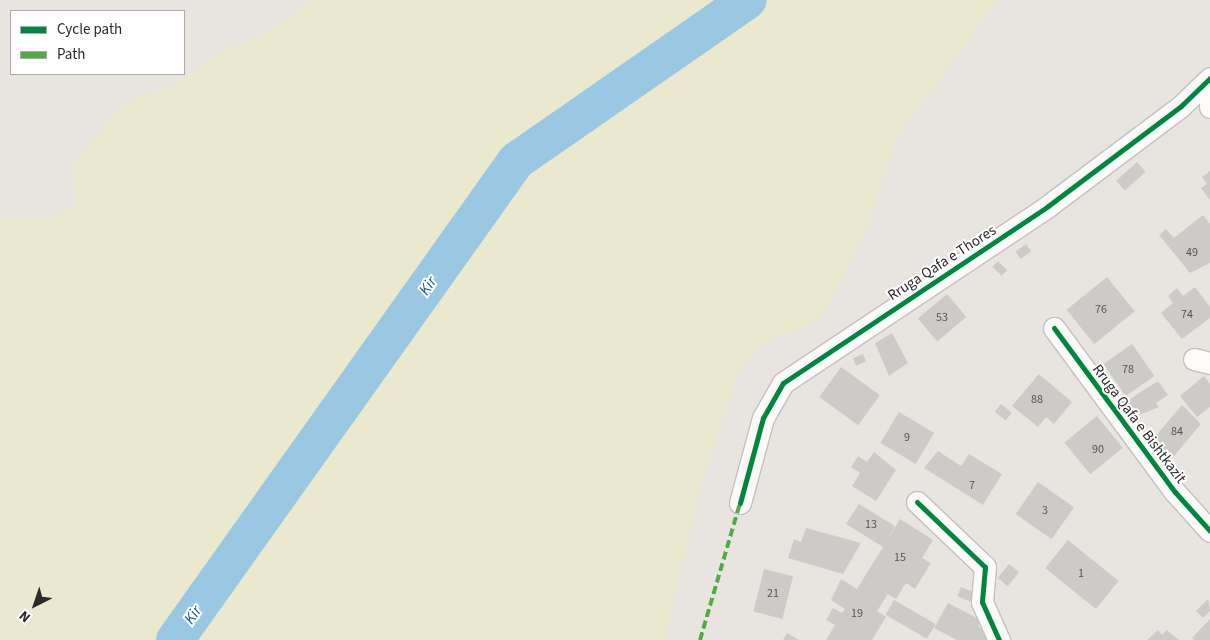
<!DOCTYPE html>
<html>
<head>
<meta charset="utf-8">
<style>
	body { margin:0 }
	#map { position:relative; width:1210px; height:640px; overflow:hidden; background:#e8e5e0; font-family:"Source Sans 3",sans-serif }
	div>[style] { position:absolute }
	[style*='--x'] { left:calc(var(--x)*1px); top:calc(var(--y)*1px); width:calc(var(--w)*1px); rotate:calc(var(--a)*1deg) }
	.sand>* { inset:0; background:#ebe8d0 }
	.river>* { height:38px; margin:-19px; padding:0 19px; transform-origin:19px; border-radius:19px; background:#9ac8e2 }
	.building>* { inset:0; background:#cdcbc7; transform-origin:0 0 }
	.roads { filter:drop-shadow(1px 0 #c1c1c0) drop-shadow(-1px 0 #c1c1c0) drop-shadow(0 1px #c1c1c0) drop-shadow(0 -1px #c1c1c0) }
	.minor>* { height:21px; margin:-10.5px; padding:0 10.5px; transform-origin:10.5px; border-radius:10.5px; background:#fcfbfa }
	.quiet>* { height:4px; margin-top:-2px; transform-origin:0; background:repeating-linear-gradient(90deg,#53ab44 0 8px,transparent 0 12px) }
	.cycleway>* { height:5px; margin:-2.5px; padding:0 2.5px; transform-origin:2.5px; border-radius:2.5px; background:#00873e }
	span { translate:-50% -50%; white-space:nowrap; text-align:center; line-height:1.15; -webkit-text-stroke:4px #fff; paint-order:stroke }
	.number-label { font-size:12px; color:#545453 }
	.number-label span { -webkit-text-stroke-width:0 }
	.street-label { font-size:15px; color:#2a2a2a }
	.water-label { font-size:16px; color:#1a588e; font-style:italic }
	.legend { position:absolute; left:10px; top:10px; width:175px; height:65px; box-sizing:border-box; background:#fff; border:1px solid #aaa; margin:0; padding:6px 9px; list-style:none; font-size:15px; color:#2a2a2a }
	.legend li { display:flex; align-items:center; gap:10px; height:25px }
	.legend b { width:25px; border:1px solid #aaa }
	.north { position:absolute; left:10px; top:580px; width:50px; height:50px; -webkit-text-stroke:4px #fff; paint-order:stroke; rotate:221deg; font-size:14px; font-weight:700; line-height:20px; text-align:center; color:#2a2a2a }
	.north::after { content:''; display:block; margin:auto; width:18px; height:22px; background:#2a2a2a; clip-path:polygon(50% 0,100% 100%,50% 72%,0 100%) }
</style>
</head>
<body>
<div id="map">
	<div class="sand">
		<i style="clip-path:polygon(311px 0,998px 0,896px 139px,867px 229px,826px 310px,812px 323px,760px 344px,737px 374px,701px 488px,664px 640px,0 640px,0 218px,43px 219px,76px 207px,72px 166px,119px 109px,134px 98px,174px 86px,216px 54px,271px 31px)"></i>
	</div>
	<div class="river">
		<i style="--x:175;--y:640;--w:588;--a:-54.55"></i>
		<i style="--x:516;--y:161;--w:282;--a:-34.8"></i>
	</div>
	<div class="building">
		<i style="left:1137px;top:162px;width:13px;height:28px;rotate:48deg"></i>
		<i style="clip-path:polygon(1210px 171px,1210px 200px,1201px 188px,1207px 184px,1202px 177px)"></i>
		<i style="clip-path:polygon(1203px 215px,1210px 224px,1210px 263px,1190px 273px,1159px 235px,1166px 229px,1174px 238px)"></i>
		<i style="left:1026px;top:244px;width:9px;height:13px;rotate:54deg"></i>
		<i style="left:998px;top:261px;width:13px;height:8px;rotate:45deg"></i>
		<i style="left:1107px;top:277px;width:44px;height:52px;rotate:51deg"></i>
		<i style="clip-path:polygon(1195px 287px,1210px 307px,1210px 318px,1182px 339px,1161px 313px,1173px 303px,1168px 296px,1177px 288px,1183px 296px)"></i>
		<i style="left:947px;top:294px;width:30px;height:38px;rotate:50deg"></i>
		<i style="clip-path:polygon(892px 333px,908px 363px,889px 376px,875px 343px)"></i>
		<i style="left:1132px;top:344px;width:39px;height:35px;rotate:55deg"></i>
		<i style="left:863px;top:354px;width:8px;height:11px;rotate:67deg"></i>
		<i style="left:841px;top:367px;width:48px;height:37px;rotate:36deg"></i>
		<i style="clip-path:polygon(1039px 374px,1072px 402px,1054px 424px,1046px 417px,1038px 427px,1012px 406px)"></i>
		<i style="clip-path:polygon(1204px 376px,1210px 384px,1210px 407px,1197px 417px,1180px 396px)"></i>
		<i style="clip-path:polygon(1158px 381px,1168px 395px,1156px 403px,1159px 407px,1134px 417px,1124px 403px)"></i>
		<i style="left:1001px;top:404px;width:14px;height:10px;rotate:39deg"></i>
		<i style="clip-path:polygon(1182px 405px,1201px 424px,1168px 463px,1153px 439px)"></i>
		<i style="left:899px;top:412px;width:41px;height:36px;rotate:31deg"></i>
		<i style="left:1097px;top:416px;width:41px;height:42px;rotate:51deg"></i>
		<i style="clip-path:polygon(938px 451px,961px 466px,969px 454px,1002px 474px,983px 505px,924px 468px)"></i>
		<i style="clip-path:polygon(874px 452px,896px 470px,876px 501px,852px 486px,860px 473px,851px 467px,858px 456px,867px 462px)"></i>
		<i style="left:1038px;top:482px;width:44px;height:39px;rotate:35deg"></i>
		<i style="clip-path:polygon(859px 504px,895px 526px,885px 544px,900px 519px,933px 540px,922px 558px,931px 563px,915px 589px,906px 583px,896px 599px,888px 594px,877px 611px,886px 617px,872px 640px,826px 640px,835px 625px,826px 620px,833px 608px,842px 613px,845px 609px,831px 600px,841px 579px,857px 589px,883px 547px,846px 524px)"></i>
		<i style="clip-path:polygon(806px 528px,861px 543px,843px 574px,788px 558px,794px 539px,801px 542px)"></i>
		<i style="left:1068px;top:540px;width:65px;height:36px;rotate:39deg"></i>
		<i style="left:1009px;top:564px;width:13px;height:18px;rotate:39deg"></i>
		<i style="left:764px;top:569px;width:30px;height:44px;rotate:14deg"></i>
		<i style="left:961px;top:587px;width:16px;height:10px;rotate:22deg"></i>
		<i style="clip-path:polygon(1208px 599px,1210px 611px,1203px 618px,1196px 611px)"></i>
		<i style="left:894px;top:600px;width:48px;height:17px;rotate:30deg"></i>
		<i style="clip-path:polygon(948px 603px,981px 620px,978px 626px,994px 640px,957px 640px,934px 628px)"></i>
		<i style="clip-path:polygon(1210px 619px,1210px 640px,1194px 640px,1192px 638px)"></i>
		<i style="clip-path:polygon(1158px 630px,1162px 635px,1167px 630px,1179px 640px,1147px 640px)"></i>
		<i style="clip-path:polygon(787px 633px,799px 640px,783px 640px)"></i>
	</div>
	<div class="roads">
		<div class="minor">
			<i style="--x:1210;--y:96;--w:11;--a:90"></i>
			<i style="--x:1054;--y:328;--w:204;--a:53.6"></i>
			<i style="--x:1175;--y:492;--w:52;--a:48.1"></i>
			<i style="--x:1194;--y:359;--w:16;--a:14"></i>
			<i style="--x:917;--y:502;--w:94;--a:43.7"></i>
			<i style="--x:985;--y:567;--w:35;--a:95"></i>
			<i style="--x:982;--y:602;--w:42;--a:65.9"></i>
			<i style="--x:740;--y:503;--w:88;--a:-74.9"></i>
			<i style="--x:763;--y:418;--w:40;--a:-60.3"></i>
			<i style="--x:783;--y:383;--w:319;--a:-33.7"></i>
			<i style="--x:1048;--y:206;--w:166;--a:-36.9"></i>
			<i style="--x:1181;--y:106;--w:40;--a:-44"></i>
		</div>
	</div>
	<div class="quiet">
		<i style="--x:700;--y:640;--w:143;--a:-73.7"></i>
	</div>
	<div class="cycleway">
		<i style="--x:1054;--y:328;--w:204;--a:53.6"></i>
		<i style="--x:1175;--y:492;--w:52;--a:48.1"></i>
		<i style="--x:917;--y:502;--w:94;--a:43.7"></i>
		<i style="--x:985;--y:567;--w:35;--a:95"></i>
		<i style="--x:982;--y:602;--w:42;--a:65.9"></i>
		<i style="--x:740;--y:503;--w:88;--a:-74.9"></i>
		<i style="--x:763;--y:418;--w:40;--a:-60.3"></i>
		<i style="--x:783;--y:383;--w:319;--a:-33.7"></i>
		<i style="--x:1048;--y:206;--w:166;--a:-36.9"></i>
		<i style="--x:1181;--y:106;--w:40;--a:-44"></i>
	</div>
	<div class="number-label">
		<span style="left:1192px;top:253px">49</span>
		<span style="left:1101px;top:310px">76</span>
		<span style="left:1187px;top:315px">74</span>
		<span style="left:942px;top:318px">53</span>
		<span style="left:1128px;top:370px">78</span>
		<span style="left:1037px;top:400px">88</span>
		<span style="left:1177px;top:432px">84</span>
		<span style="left:907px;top:438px">9</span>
		<span style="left:1098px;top:450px">90</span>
		<span style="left:972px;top:486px">7</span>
		<span style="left:1045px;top:511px">3</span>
		<span style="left:871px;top:525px">13</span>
		<span style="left:900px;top:558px">15</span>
		<span style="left:1081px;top:574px">1</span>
		<span style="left:773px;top:594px">21</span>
		<span style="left:857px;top:614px">19</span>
	</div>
	<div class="street-label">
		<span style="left:942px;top:263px;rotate:-33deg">Rruga Qafa e Thores</span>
		<span style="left:1139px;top:424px;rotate:53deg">Rruga Qafa e Bishtkazit</span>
	</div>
	<div class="water-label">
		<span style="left:428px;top:286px;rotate:-55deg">Kir</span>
		<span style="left:193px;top:615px;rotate:-55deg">Kir</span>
	</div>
	<ul class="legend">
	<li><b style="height:6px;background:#00873e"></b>Cycle path</li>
	<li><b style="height:6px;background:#53ab44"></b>Path</li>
	</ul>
	<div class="north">N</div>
</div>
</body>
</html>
